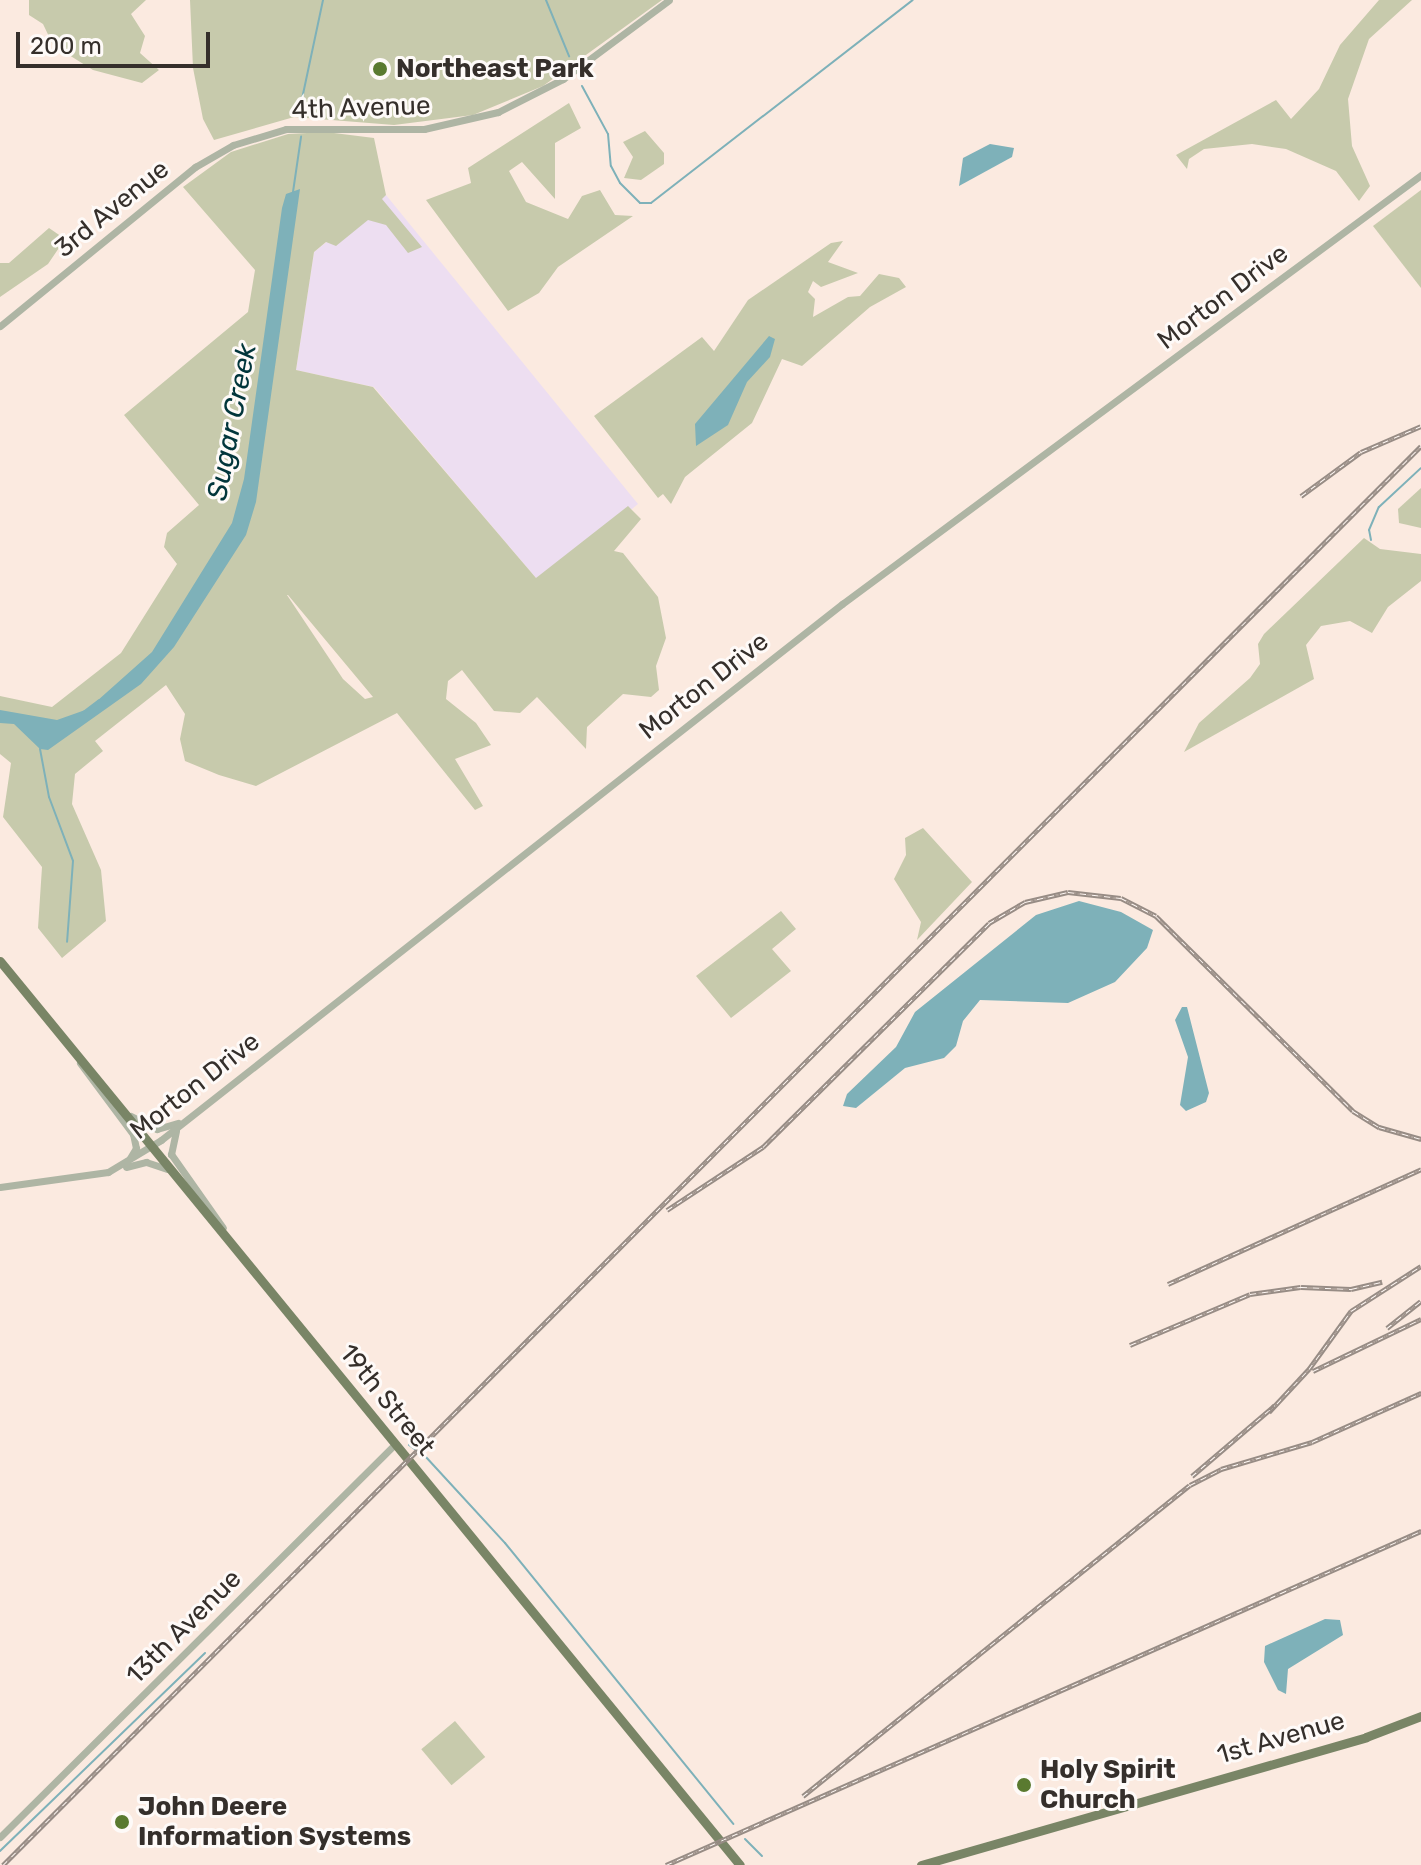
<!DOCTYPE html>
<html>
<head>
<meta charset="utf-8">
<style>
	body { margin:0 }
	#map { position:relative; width:1421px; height:1865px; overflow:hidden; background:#fbeae0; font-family:Rubik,sans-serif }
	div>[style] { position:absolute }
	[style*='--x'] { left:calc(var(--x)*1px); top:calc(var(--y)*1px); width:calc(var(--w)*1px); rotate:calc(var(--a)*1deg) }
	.education>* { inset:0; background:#eddef1 }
	.green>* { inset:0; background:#c7caac; transform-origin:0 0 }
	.water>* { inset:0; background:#7eb1b9 }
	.stream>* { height:2px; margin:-1px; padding:0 1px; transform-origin:1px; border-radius:1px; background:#7eb1b9 }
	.minor>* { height:7px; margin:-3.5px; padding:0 3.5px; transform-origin:3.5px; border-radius:3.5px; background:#aeb5a4 }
	.major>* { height:9px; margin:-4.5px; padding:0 4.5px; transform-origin:4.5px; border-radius:4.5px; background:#798566 }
	.rail>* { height:5px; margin-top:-2.5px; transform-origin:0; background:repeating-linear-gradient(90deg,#fefaf8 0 6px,#978c85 0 12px); box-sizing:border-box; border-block:2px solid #978c85 }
	.dots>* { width:22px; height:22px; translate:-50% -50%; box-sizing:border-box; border:4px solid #fefaf8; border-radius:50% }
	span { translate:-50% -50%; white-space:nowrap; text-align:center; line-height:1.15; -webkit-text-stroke:6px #fefaf8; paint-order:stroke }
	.poi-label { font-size:26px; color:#352f2b; font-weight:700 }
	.left { translate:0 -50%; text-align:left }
	.street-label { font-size:26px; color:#352f2b }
	.water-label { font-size:28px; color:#01353b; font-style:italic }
	.scale { position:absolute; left:16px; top:32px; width:194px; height:36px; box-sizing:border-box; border:4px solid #352f2b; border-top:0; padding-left:10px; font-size:24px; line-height:28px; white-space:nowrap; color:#352f2b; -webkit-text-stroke:6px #fefaf8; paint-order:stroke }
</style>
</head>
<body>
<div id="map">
	<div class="education">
		<i style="clip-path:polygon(386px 195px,638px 504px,541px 584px,374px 387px,296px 370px,314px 252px)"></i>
	</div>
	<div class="green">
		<i style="clip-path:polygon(29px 0,146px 0,131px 14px,145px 36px,140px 53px,159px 70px,142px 83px,93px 70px,53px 45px,43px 24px,29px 15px)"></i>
		<i style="clip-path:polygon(190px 0,662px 0,543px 86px,473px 115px,394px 125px,294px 117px,214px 140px,203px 119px,193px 68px)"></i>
		<i style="clip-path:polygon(1379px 0,1412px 0,1369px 39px,1348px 99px,1352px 146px,1370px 186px,1359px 201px,1336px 171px,1286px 149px,1252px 144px,1204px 149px,1189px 159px,1187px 169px,1176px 155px,1276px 100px,1291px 119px,1319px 89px,1340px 45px)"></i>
		<i style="clip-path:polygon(569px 103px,581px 128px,555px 143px,555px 199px,522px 162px,509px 171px,526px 202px,568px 219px,582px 196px,600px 190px,615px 215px,633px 216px,558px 267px,539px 293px,508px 311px,426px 200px,471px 183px,468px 168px)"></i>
		<i style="clip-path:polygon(645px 131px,664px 153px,664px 164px,641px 180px,624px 178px,633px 157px,623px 142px)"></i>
		<i style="clip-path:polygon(evenodd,326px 132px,374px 138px,386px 195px,382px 199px,422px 247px,408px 253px,386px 225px,368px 220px,336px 246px,326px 242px,314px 252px,296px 370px,373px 387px,536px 578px,628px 506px,641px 519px,614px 551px,623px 553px,658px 597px,666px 638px,656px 666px,659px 690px,651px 697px,623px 694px,587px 727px,586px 749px,537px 697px,520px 713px,494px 711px,462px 670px,448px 681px,446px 699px,476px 723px,491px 745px,455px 759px,483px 806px,475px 810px,397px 713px,256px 786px,219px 775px,185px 761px,180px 739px,185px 714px,166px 685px,95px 741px,103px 751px,75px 774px,72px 804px,101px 870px,106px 921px,62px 958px,38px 928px,42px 867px,3px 817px,11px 763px,0 754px,0 696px,52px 707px,121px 653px,177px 564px,164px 547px,167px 533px,199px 505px,124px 415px,248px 312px,255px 270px,183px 187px,231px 152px,288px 134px,326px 132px,287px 595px,288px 595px,373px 697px,365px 699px,343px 679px,287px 595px)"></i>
		<i style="clip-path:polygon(1421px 190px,1421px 288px,1373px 226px)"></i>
		<i style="clip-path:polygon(49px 228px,65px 239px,48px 264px,0 297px,0 263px,9px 263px)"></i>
		<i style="clip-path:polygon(843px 241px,828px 262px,858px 273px,821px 287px,813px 281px,808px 292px,815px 299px,813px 317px,848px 297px,860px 296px,879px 274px,899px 278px,906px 287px,870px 307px,802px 366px,782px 359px,752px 423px,685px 477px,671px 504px,663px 494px,658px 498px,594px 416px,702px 337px,714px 351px,748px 300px,831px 243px)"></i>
		<i style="clip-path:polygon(1421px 488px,1421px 528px,1399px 523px,1398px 509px)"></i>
		<i style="clip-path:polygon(1364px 538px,1380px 549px,1421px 554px,1421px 581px,1388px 607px,1372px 633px,1350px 621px,1321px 626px,1306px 645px,1314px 679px,1184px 752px,1199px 723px,1250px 678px,1260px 664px,1258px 644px,1264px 634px)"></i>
		<i style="clip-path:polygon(923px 828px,972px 882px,917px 940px,921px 922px,894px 879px,906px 855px,905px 838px)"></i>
		<i style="clip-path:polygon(781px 911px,796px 929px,772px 949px,791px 971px,731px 1018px,696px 976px)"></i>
		<i style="left:455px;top:1721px;width:47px;height:44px;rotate:50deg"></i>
	</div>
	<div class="water">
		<i style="clip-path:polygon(990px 144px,1014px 148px,1012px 157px,959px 186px,963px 158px)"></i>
		<i style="clip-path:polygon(300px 189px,256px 502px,246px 535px,174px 647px,141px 684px,48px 750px,40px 749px,14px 724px,0 723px,0 710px,57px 720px,88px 709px,152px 652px,232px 523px,244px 479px,282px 208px,286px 194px)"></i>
		<i style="clip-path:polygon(769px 336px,775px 339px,770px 357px,747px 382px,728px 425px,696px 446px,695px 424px)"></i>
		<i style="clip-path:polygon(1079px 901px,1121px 912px,1153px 930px,1147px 948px,1115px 982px,1068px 1003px,980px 1000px,963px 1021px,956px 1046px,944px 1058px,905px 1068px,856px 1108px,843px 1106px,847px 1094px,896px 1047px,915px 1012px,1036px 915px)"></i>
		<i style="clip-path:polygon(1182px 1007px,1187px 1007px,1209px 1093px,1206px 1102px,1186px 1111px,1180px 1105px,1188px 1057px,1175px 1020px)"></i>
		<i style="clip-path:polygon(1325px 1619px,1340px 1620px,1343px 1635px,1288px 1669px,1286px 1694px,1278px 1690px,1264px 1662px,1265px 1646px)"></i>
	</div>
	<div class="stream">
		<i style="--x:546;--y:0;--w:61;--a:67.7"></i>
		<i style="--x:582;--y:86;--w:55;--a:61.6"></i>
		<i style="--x:608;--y:134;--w:32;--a:85"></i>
		<i style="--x:611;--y:166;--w:19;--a:62"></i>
		<i style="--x:620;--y:183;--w:28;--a:45"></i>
		<i style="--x:640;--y:203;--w:11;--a:0"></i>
		<i style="--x:651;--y:203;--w:331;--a:-37.8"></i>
		<i style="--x:299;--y:113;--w:116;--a:-78"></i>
		<i style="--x:293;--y:192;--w:56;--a:-81.7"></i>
		<i style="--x:1371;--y:540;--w:10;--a:-101"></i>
		<i style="--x:1369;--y:530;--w:25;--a:-67"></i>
		<i style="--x:1379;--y:507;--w:57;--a:-42.9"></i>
		<i style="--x:82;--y:713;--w:21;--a:-37"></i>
		<i style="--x:40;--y:749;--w:49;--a:79.4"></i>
		<i style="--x:49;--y:797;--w:68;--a:69.4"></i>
		<i style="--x:73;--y:861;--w:81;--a:94.2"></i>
		<i style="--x:409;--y:1445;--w:19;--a:35"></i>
		<i style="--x:425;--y:1456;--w:118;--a:47.4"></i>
		<i style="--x:505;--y:1543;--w:362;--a:50.9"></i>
		<i style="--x:745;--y:1839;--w:24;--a:45"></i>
		<i style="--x:0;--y:1851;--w:285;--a:-44"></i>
	</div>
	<div class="minor">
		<i style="--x:0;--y:326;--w:252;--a:-39.2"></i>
		<i style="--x:195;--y:167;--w:44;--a:-30.1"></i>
		<i style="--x:233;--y:145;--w:55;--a:-16.8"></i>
		<i style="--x:286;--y:129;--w:138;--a:0"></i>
		<i style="--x:424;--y:129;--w:76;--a:-12.9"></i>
		<i style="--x:498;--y:112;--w:73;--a:-26.9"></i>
		<i style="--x:563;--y:79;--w:132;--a:-36.7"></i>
		<i style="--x:80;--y:1063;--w:89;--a:53.3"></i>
		<i style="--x:133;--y:1134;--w:14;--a:78"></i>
		<i style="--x:136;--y:1148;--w:12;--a:121"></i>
		<i style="--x:131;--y:1116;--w:29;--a:27"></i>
		<i style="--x:157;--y:1129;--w:22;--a:-16"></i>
		<i style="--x:176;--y:1131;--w:24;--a:102"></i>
		<i style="--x:171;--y:1154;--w:90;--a:54.9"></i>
		<i style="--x:126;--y:1167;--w:21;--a:-14"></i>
		<i style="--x:146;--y:1162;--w:22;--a:18"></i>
		<i style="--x:0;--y:1187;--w:109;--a:-7.9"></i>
		<i style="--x:108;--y:1172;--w:62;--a:-31.1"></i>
		<i style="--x:161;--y:1140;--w:867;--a:-38.21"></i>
		<i style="--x:842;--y:604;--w:721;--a:-36.54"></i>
		<i style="--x:0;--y:1837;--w:556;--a:-44.85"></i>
	</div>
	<div class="major">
		<i style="--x:0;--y:961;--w:1168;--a:50.7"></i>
		<i style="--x:921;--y:1865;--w:463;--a:-16"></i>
		<i style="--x:1366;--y:1737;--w:59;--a:-20.9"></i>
	</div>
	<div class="rail">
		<i style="--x:1301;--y:496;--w:74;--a:-36.3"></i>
		<i style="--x:1361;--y:452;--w:65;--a:-23.4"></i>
		<i style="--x:667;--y:1210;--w:115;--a:-33.3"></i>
		<i style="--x:763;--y:1147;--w:318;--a:-44.7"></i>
		<i style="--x:989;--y:923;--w:42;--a:-30.3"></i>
		<i style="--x:1025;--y:902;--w:44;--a:-13.1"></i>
		<i style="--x:1068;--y:892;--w:53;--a:6.5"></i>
		<i style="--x:1121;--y:898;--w:39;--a:27"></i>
		<i style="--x:1156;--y:916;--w:277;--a:44.7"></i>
		<i style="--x:1353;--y:1111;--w:31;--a:32"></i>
		<i style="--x:1379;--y:1127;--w:44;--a:15.9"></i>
		<i style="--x:1168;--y:1284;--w:278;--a:-24.4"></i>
		<i style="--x:1387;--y:1328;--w:43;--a:-38.5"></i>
		<i style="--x:1130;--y:1345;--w:130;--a:-23"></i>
		<i style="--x:1250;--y:1294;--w:51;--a:-7.8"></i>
		<i style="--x:1301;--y:1287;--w:50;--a:2.3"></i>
		<i style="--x:1351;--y:1289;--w:32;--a:-13"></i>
		<i style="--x:1313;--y:1371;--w:120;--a:-25.7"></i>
		<i style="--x:1269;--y:1412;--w:59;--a:-47.1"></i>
		<i style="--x:1309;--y:1369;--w:72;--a:-54.1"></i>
		<i style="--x:1351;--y:1311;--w:83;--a:-32.7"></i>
		<i style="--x:1192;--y:1476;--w:109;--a:-40.5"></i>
		<i style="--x:803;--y:1796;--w:496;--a:-38.8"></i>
		<i style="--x:1190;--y:1485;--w:35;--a:-27"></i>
		<i style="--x:1221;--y:1469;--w:95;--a:-16.5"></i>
		<i style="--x:1312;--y:1442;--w:120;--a:-24.2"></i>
		<i style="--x:3;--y:1865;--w:2006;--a:-45.02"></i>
		<i style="--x:666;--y:1865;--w:826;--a:-23.86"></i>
	</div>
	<div class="dots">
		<i style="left:380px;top:69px;background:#5a7a30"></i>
		<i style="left:1024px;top:1785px;background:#5a7a30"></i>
		<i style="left:122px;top:1822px;background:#5a7a30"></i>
	</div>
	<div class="poi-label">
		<span class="left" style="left:396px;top:69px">Northeast Park</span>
		<span class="left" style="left:1040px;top:1785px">Holy Spirit<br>Church</span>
		<span class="left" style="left:138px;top:1822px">John Deere<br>Information Systems</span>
	</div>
	<div class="street-label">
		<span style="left:361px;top:108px;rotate:-2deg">4th Avenue</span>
		<span style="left:112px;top:209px;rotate:-39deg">3rd Avenue</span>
		<span style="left:1223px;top:297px;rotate:-37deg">Morton Drive</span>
		<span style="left:704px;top:686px;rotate:-38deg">Morton Drive</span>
		<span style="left:195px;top:1086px;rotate:-38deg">Morton Drive</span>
		<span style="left:387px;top:1400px;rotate:51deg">19th Street</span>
		<span style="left:184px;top:1627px;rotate:-45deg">13th Avenue</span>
		<span style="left:1281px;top:1738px;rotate:-16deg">1st Avenue</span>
	</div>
	<div class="water-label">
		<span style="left:232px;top:422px;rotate:-79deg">Sugar Creek</span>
	</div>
	<div class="scale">200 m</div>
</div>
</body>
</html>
